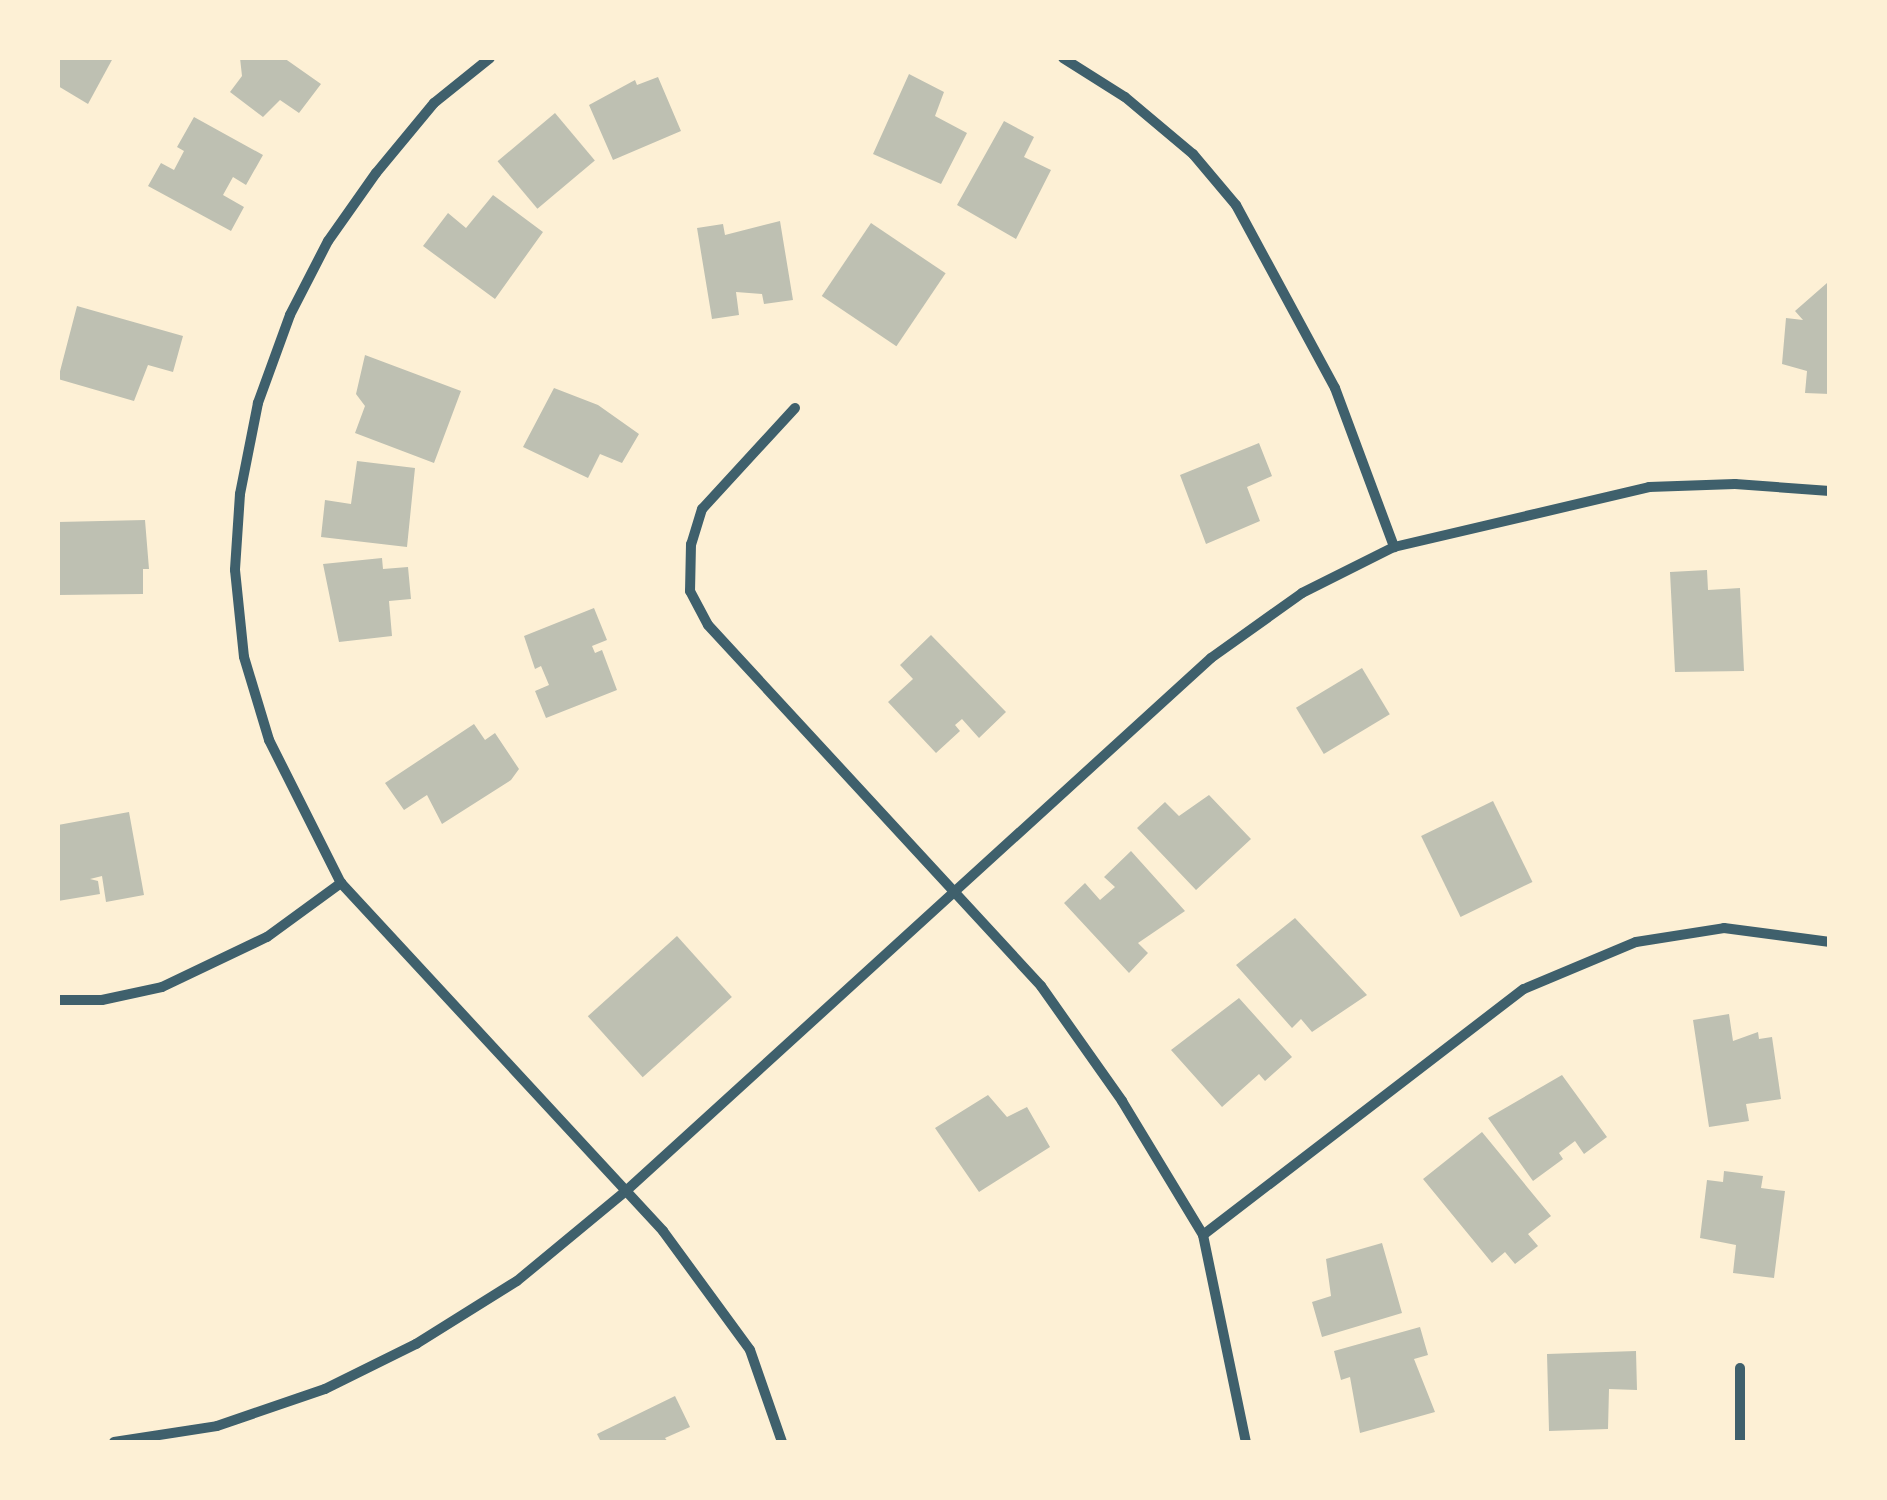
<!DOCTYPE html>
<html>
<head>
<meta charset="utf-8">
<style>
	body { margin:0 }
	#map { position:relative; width:1887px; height:1500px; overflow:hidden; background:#fdf0d5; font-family:"Noto Sans",sans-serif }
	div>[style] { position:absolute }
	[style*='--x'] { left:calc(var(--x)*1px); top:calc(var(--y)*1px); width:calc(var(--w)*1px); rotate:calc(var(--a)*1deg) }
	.building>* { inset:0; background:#bec0b2; transform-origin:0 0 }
	.minor>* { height:10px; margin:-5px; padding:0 5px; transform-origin:5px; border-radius:5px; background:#3f606c }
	span { translate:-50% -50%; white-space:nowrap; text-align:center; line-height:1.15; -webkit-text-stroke:10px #fdf0d5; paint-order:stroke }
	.frame { position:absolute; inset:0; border:60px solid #fdf0d5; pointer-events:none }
</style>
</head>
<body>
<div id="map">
	<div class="building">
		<i style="clip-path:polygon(58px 58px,113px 58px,88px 104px,58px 86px)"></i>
		<i style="clip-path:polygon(240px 58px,284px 58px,321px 84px,299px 113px,280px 100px,263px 117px,230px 92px,242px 76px)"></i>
		<i style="clip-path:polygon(909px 74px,944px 92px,935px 116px,967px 133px,941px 184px,873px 154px)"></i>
		<i style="clip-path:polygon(658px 77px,681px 131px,613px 160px,589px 105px,635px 80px,637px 85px)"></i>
		<i style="left:555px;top:113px;width:62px;height:75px;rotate:50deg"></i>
		<i style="clip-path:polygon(194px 117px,263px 155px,246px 185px,233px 177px,223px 195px,244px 207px,231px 231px,148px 186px,161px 163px,174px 170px,184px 151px,177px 147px)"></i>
		<i style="clip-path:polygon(1004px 121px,1034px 137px,1024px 157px,1051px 170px,1016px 239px,957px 205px)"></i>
		<i style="clip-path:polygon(493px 195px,543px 232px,495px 299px,423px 246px,448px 213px,466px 228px)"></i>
		<i style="clip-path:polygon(780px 221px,793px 300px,764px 304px,762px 294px,736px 292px,739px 315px,712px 319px,697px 228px,723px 224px,725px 235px)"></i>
		<i style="left:871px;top:223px;width:90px;height:88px;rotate:34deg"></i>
		<i style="clip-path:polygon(1827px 283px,1830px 394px,1805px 393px,1807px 371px,1782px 364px,1786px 318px,1803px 320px,1795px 311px)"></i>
		<i style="clip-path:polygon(77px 306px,183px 336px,173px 372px,148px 365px,134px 401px,58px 379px)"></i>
		<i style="clip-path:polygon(365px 355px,461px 391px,434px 463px,355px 433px,365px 406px,356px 394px)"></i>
		<i style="clip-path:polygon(554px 388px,598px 405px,639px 434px,622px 463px,600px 454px,588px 478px,523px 447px)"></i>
		<i style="clip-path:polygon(1259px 443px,1272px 476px,1247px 487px,1260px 521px,1206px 544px,1180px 475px)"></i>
		<i style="clip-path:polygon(357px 461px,415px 468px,407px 547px,321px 537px,325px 500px,351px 504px)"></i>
		<i style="clip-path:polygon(145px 520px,149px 569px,143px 569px,143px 594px,58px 595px,58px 522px)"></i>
		<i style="clip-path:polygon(382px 558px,383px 569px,408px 567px,411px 599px,389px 601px,392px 636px,339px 642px,323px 564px)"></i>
		<i style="clip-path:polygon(1707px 570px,1708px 590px,1740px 588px,1744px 671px,1675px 672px,1670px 572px)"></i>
		<i style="clip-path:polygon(594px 608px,607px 640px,592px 646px,595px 653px,602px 650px,617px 690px,546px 718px,535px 691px,549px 685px,541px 666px,535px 669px,524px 636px)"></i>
		<i style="clip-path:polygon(931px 635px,1006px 712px,979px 738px,962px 719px,955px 725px,960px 731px,936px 753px,888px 702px,913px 679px,900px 665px)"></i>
		<i style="left:1362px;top:668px;width:54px;height:77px;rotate:59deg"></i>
		<i style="clip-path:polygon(474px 724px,485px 740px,495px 733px,519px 769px,511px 780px,442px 824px,427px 795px,404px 810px,385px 783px)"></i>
		<i style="clip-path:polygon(1209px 795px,1251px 839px,1196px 890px,1137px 828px,1165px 802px,1179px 816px)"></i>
		<i style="left:1493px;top:801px;width:90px;height:80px;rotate:64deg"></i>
		<i style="clip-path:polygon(129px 812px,144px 895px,106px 902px,102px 876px,90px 879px,98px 881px,100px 894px,58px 901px,58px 825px)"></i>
		<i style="clip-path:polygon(1131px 851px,1185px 911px,1138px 943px,1148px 953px,1129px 973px,1064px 903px,1085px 883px,1100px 900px,1115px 887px,1104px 877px)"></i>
		<i style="clip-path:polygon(1295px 918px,1367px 995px,1312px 1032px,1301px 1019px,1292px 1028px,1236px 965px)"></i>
		<i style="left:677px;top:936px;width:82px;height:120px;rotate:48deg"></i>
		<i style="clip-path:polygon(1239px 998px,1292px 1057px,1265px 1081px,1259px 1074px,1222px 1107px,1171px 1050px)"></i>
		<i style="clip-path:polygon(1729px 1014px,1733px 1041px,1758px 1032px,1759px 1039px,1772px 1037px,1781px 1099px,1746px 1104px,1749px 1121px,1709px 1127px,1693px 1020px)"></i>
		<i style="clip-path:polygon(1562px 1075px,1607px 1137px,1584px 1154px,1575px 1141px,1559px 1153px,1563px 1159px,1533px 1181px,1488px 1118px)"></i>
		<i style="clip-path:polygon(988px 1095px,1007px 1117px,1027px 1107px,1050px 1147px,979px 1192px,935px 1128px)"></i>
		<i style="clip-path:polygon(1482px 1132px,1551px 1216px,1528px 1234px,1538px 1246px,1515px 1264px,1505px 1252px,1492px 1263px,1423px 1179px)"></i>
		<i style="clip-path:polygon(1724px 1171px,1763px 1176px,1761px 1188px,1785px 1191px,1774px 1278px,1733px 1273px,1736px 1245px,1700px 1238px,1707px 1180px,1723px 1182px)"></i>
		<i style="clip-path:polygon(1382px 1243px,1402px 1313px,1322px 1337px,1312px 1302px,1331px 1296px,1326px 1259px)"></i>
		<i style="clip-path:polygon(1420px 1327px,1428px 1355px,1414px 1359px,1435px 1412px,1360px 1433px,1350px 1377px,1341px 1380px,1334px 1351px)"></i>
		<i style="clip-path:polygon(1636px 1351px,1637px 1390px,1609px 1389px,1608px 1429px,1549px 1431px,1547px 1354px)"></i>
		<i style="clip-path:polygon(675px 1396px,690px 1427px,665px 1438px,668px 1442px,601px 1442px,597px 1434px)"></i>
	</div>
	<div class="minor">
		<i style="--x:490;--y:58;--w:72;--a:141.2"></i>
		<i style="--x:434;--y:103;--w:91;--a:129.6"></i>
		<i style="--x:376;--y:173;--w:83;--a:125.2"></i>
		<i style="--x:328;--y:241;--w:83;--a:117.2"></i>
		<i style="--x:290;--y:315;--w:94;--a:110"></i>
		<i style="--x:258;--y:403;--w:93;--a:101.2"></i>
		<i style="--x:240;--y:494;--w:76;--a:93.8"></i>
		<i style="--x:235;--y:570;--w:87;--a:84.1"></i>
		<i style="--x:244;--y:657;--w:87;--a:73.2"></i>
		<i style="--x:269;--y:740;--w:160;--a:63.3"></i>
		<i style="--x:341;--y:883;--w:474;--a:47.2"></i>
		<i style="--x:663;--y:1231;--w:147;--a:53.8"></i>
		<i style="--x:750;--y:1350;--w:97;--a:70.8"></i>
		<i style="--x:1063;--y:58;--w:73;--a:32.2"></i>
		<i style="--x:1125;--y:97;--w:89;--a:40"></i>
		<i style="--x:1193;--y:154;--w:67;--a:49.9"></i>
		<i style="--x:1236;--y:205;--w:208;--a:61.6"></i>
		<i style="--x:1335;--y:388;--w:170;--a:69.6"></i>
		<i style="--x:795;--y:408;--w:137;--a:132.6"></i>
		<i style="--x:702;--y:509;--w:37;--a:107"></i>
		<i style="--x:691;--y:544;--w:47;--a:91.2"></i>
		<i style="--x:690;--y:591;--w:38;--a:62"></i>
		<i style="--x:708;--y:625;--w:491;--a:47.3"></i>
		<i style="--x:1041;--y:986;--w:141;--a:54.8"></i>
		<i style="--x:1122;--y:1101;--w:157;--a:58.8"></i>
		<i style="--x:1203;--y:1235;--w:211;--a:78.3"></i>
		<i style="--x:58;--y:1000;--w:44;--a:0"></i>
		<i style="--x:102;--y:1000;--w:61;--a:-12.2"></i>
		<i style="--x:162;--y:987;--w:116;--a:-25.5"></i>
		<i style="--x:267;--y:937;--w:92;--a:-36.1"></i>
		<i style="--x:1203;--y:1235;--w:404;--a:-37.5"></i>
		<i style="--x:1524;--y:989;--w:121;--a:-22.8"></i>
		<i style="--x:1636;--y:942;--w:89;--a:-9"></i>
		<i style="--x:1724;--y:928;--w:107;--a:7.5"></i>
		<i style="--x:114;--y:1442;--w:104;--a:-8.8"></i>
		<i style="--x:217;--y:1426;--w:114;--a:-18.9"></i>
		<i style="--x:325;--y:1389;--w:102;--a:-26.3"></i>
		<i style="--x:416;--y:1344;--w:119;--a:-32"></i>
		<i style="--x:517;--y:1281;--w:143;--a:-39.6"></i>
		<i style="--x:627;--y:1190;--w:790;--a:-42.33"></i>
		<i style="--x:1211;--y:658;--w:112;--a:-35.5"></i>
		<i style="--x:1302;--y:593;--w:103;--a:-26.6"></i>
		<i style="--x:1394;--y:547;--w:262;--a:-13.2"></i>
		<i style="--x:1649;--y:487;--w:86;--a:-2"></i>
		<i style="--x:1735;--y:484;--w:95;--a:4.2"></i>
		<i style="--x:1740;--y:1442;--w:74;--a:-90"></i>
	</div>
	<div class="frame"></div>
</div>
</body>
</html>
